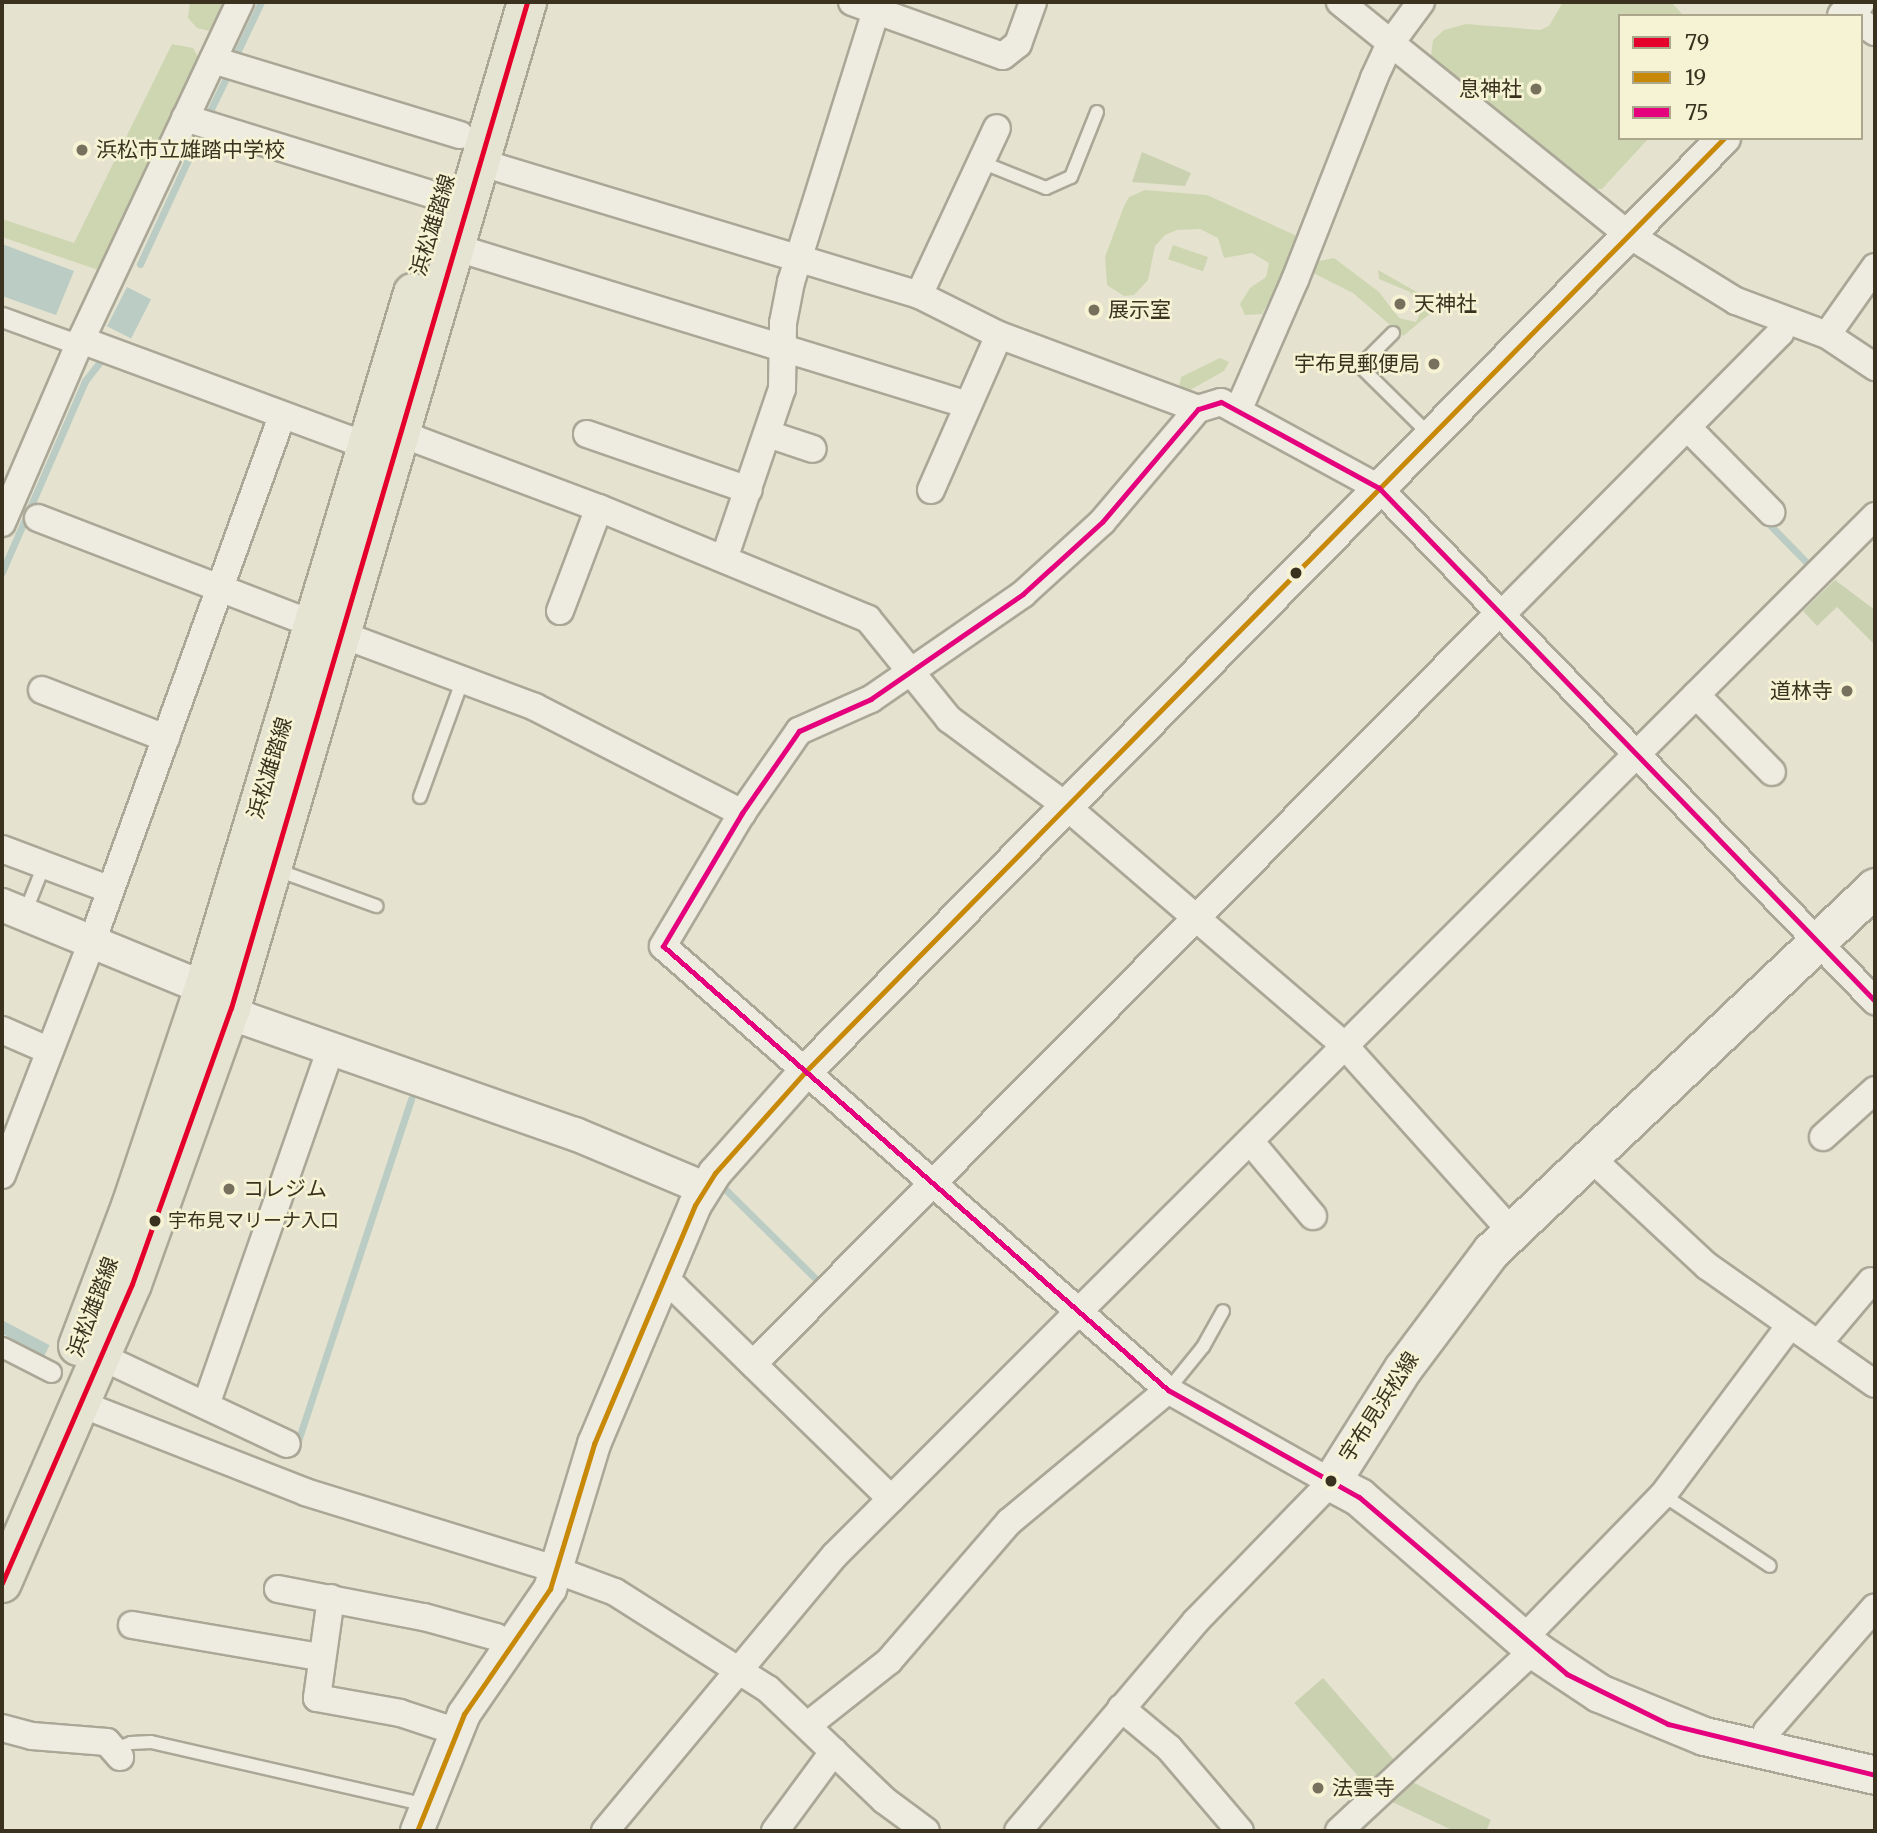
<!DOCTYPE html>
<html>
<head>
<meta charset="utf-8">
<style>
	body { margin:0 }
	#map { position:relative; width:1877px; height:1833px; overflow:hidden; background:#e5e3cf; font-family:Merriweather,"Noto Sans JP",serif }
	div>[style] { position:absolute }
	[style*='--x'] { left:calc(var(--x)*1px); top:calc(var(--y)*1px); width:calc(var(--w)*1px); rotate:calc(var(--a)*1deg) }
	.green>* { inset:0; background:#ced6b1; transform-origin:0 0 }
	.cemetery>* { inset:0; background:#cad1b1; transform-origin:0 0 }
	.water>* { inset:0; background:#baccc4; transform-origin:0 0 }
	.stream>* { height:7px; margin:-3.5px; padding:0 3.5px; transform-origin:3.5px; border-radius:3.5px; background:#baccc4 }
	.roads { filter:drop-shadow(2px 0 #aaa797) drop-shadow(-2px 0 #aaa797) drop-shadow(0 2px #aaa797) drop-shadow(0 -2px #aaa797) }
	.service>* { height:12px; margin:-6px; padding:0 6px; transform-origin:6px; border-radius:6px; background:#eeece0 }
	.pedestrian>* { height:19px; margin:-9.5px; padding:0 9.5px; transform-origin:9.5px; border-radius:9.5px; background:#eeece0 }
	.minor>* { height:26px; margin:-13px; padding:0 13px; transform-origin:13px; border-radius:13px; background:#eeece0 }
	.tertiary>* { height:32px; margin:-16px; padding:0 16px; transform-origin:16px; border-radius:16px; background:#eeece0 }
	.secondary>* { height:37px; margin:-18.5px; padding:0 18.5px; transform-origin:18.5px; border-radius:18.5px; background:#eeece0 }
	.primary>* { height:38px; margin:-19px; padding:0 19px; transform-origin:19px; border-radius:19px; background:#e5e3d2 }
	.bus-1>* { height:5px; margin:-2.5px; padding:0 2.5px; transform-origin:2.5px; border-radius:2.5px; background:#e4002b }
	.bus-2>* { height:5px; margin:-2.5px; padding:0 2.5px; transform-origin:2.5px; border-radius:2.5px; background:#c88908 }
	.bus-3>* { height:5px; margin:-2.5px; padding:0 2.5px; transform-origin:2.5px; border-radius:2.5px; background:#e5007d }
	.dots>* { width:19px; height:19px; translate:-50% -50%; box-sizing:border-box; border:4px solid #f6f3d5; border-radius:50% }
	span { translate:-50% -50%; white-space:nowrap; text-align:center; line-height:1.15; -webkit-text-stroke:5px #f6f3d5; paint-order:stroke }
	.bus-label { font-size:19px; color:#3a321f }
	.left { translate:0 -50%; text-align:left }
	.poi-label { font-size:21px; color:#3a321f }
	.right { translate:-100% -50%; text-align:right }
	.street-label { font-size:21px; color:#3a321f }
	.frame { position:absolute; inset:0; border:4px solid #3a321f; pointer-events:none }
	.legend { position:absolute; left:1618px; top:14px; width:245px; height:126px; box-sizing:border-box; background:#f6f3d5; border:2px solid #aba68c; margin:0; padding:9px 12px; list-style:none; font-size:21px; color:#3a321f }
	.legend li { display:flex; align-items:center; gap:14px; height:35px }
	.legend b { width:35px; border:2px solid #aba68c }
</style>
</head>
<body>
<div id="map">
	<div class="green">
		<i style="clip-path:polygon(190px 2px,231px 2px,219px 26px,209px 31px,197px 28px,188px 18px)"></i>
		<i style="clip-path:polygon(1563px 2px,1671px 2px,1684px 16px,1620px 16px,1620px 138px,1649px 138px,1602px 189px,1589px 189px,1430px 63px,1433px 40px,1444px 30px,1466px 24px,1540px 30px,1549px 26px)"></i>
		<i style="clip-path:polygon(172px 44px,193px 48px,202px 64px,101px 271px,2px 237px,2px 219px,74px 243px)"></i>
		<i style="clip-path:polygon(1145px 190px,1207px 195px,1295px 235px,1296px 249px,1262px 314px,1245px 315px,1240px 304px,1250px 288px,1266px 277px,1269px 263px,1252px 253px,1224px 258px,1218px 238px,1200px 229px,1177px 230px,1165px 235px,1155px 246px,1148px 280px,1134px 295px,1124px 296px,1107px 285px,1105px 257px,1124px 206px,1129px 197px)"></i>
		<i style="left:1173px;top:245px;width:37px;height:15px;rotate:19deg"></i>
		<i style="clip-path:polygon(1334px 258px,1379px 292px,1399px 318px,1416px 322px,1422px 309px,1410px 292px,1379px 279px,1378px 270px,1431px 300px,1432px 312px,1403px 336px,1353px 293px,1311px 272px,1315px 262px)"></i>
		<i style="clip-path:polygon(1220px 358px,1229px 362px,1224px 371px,1190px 390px,1179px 388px,1181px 377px)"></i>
	</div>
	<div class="cemetery">
		<i style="clip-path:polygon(1142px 152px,1191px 173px,1185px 186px,1132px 182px)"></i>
		<i style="clip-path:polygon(1835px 580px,1875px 610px,1875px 645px,1837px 607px,1817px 626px,1803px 611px)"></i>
		<i style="left:1323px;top:1678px;width:118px;height:38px;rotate:49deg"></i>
		<i style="clip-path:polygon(1410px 1781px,1491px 1820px,1486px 1831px,1454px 1831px,1388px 1800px)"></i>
	</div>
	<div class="water">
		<i style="clip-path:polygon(2px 244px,74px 271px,56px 315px,2px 296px)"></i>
		<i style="left:127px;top:287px;width:27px;height:44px;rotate:27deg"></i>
		<i style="left:2px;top:1320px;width:54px;height:12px;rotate:28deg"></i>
	</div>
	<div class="stream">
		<i style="--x:233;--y:61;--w:65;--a:-64.6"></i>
		<i style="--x:209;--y:113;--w:46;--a:-64"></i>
		<i style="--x:140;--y:264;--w:139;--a:-65.3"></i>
		<i style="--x:1764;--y:519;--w:66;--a:45.6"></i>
		<i style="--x:2;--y:572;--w:208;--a:-66.5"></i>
		<i style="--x:85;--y:381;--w:28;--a:-52"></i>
		<i style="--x:725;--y:1189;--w:132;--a:44.7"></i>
		<i style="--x:296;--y:1447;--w:367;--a:-71.7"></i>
	</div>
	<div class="roads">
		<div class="service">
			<i style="--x:981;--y:162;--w:70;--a:21.8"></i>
			<i style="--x:1046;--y:188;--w:27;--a:-24"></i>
			<i style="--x:1071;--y:177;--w:70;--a:-68.2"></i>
			<i style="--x:1393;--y:333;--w:47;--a:135"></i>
			<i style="--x:1360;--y:366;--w:100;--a:44.6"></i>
			<i style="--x:420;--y:797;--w:126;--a:-70"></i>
			<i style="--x:274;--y:869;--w:109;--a:19.9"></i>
			<i style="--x:25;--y:913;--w:52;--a:-68.4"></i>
			<i style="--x:1168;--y:1390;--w:55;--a:-50.9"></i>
			<i style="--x:1203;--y:1347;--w:41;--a:-60.9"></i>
			<i style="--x:1663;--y:1495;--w:128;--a:33.6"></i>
			<i style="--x:116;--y:1749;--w:16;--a:-22"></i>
			<i style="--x:131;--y:1743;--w:20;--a:-3"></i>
			<i style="--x:151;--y:1742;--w:282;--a:12.9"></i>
		</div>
		<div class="pedestrian">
			<i style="--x:2;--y:317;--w:82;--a:20"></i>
			<i style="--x:2;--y:1347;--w:55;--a:27"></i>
		</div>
		<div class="minor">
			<i style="--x:852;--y:2;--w:160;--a:19.7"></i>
			<i style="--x:1003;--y:56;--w:19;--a:-39"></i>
			<i style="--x:1018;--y:44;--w:45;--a:-70.3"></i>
			<i style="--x:1340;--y:2;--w:371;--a:38.9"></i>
			<i style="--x:1629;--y:235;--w:126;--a:31.7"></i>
			<i style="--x:1736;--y:301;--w:97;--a:20.5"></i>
			<i style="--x:1827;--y:335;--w:58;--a:33.7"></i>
			<i style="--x:1861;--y:22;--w:17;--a:36"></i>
			<i style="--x:213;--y:60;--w:258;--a:16.9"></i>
			<i style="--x:185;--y:118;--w:294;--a:17.2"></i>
			<i style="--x:479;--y:162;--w:460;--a:16.8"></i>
			<i style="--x:919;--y:295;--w:89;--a:26.6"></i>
			<i style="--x:999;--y:335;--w:212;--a:20.4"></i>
			<i style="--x:454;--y:247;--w:535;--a:17.08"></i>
			<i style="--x:919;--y:295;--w:184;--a:-65"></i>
			<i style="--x:1827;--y:335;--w:83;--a:-54.8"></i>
			<i style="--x:81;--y:340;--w:305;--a:20.3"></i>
			<i style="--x:1238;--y:411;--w:143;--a:-66.5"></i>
			<i style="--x:1295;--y:280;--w:217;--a:-68.6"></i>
			<i style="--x:1374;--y:78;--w:38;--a:-65"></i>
			<i style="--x:1390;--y:44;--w:52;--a:-53.6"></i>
			<i style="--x:1687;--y:427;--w:120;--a:45.3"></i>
			<i style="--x:399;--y:433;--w:214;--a:20.6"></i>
			<i style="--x:599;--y:508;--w:291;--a:22.4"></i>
			<i style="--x:868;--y:619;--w:129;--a:51"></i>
			<i style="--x:949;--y:719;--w:146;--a:36.6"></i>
			<i style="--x:1066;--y:806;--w:368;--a:40.7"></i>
			<i style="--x:1345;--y:1046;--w:250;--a:48.1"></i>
			<i style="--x:587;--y:434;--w:171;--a:19.1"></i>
			<i style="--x:768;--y:434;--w:47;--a:18.4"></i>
			<i style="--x:931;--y:490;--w:169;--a:-66.3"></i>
			<i style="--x:38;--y:518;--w:295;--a:21.1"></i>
			<i style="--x:2;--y:523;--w:199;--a:-66.7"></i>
			<i style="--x:81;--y:340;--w:374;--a:-64.8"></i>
			<i style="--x:724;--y:559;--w:180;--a:-71.2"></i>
			<i style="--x:782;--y:389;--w:66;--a:-89.1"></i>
			<i style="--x:783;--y:323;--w:42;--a:-79"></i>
			<i style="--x:791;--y:282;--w:284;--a:-72.6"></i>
			<i style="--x:560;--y:611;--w:110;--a:-69.3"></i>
			<i style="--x:1501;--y:615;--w:397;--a:-45.3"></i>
			<i style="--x:1780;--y:333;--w:14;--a:-73"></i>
			<i style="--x:340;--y:634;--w:208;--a:20.5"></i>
			<i style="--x:535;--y:707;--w:233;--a:27.1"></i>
			<i style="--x:42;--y:690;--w:133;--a:21.2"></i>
			<i style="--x:1696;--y:695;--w:108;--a:45.4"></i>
			<i style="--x:2;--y:849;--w:116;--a:20.6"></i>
			<i style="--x:2;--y:1030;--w:52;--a:23.6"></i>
			<i style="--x:1823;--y:1137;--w:70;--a:-42.1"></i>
			<i style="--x:1250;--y:1141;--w:98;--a:50"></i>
			<i style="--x:1590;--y:1157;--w:160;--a:43"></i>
			<i style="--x:1707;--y:1266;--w:205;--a:35.1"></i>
			<i style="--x:2;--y:1175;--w:250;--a:-68.9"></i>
			<i style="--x:92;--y:942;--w:559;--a:-70.14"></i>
			<i style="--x:663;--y:1283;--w:13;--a:23"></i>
			<i style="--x:675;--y:1288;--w:302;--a:44.3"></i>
			<i style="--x:1818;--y:1344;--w:82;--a:-49.9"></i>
			<i style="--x:102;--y:1357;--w:204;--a:25.2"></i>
			<i style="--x:753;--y:1364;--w:1059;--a:-45.19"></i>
			<i style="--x:81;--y:1404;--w:241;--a:21.4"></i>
			<i style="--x:305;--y:1492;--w:251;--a:17.1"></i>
			<i style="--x:545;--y:1566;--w:75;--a:20.4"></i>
			<i style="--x:615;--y:1592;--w:181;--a:32.4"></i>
			<i style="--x:768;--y:1689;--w:161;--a:43.7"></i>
			<i style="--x:884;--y:1800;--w:52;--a:36.4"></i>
			<i style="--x:206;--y:1405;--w:377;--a:-70.7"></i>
			<i style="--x:278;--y:1589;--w:149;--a:10.9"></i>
			<i style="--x:424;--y:1617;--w:75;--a:15.5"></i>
			<i style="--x:496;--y:1637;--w:19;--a:39"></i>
			<i style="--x:331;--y:1598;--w:101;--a:98"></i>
			<i style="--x:317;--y:1698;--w:84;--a:10.2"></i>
			<i style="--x:400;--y:1713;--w:58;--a:18.1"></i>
			<i style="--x:132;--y:1625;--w:191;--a:9.7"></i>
			<i style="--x:1522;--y:1640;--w:202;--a:-45.8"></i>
			<i style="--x:1663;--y:1495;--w:212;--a:-53.2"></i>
			<i style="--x:1121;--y:1708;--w:62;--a:39.8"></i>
			<i style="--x:1169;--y:1748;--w:109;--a:49.5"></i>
			<i style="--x:808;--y:1725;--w:103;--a:-38.3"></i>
			<i style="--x:889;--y:1661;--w:184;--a:-49.2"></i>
			<i style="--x:1009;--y:1522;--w:207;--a:-39.7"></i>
			<i style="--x:2;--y:1728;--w:31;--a:15"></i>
			<i style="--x:32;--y:1736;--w:75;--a:4.6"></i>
			<i style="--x:107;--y:1742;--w:20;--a:49"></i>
			<i style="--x:1763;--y:1749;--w:18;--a:-77"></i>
			<i style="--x:1767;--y:1731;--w:164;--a:-48.9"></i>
			<i style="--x:605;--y:1831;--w:359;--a:-50.2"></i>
			<i style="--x:835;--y:1555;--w:1470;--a:-44.97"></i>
			<i style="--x:775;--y:1831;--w:99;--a:-53.6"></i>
			<i style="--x:1018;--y:1831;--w:274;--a:-49.7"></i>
			<i style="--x:1195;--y:1622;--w:195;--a:-45.8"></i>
			<i style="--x:1331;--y:1482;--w:187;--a:-150.6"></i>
			<i style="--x:1168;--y:1390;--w:672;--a:-138.68"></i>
			<i style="--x:663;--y:946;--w:155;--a:-59.3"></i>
			<i style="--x:742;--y:813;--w:100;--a:-55.2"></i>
			<i style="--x:799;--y:731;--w:79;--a:-24"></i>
			<i style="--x:871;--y:699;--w:185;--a:-34.6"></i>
			<i style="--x:1023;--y:594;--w:107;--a:-42.3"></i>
			<i style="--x:1102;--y:522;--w:148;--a:-49.7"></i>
			<i style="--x:1198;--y:409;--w:24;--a:-17"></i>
			<i style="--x:1221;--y:402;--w:180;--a:28.6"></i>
			<i style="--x:1379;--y:488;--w:714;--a:45.97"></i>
			<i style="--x:1339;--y:1831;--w:266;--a:-42.9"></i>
		</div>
		<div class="tertiary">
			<i style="--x:1844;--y:16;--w:20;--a:-45"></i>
			<i style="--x:2;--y:905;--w:218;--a:22.3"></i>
			<i style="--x:204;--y:988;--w:52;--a:36.4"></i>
			<i style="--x:246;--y:1019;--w:349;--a:19.3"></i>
			<i style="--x:575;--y:1134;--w:140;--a:22.7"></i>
			<i style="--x:417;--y:1831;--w:126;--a:-68.1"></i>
			<i style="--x:464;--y:1714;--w:152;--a:-55.5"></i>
			<i style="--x:550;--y:1589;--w:152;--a:-73.1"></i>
			<i style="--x:594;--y:1444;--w:259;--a:-67.1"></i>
			<i style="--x:695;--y:1205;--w:38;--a:-58"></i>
			<i style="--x:715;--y:1173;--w:137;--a:-48.3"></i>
			<i style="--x:806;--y:1071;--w:1309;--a:-45.46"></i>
		</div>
		<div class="secondary">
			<i style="--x:1875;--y:887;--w:529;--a:136.53"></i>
			<i style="--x:1491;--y:1251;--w:146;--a:126.9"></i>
			<i style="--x:1403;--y:1368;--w:135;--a:122.3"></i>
			<i style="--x:1331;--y:1482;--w:32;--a:28"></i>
			<i style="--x:1359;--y:1497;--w:235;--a:41"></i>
			<i style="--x:1536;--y:1651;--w:76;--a:33.7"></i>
			<i style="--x:1599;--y:1693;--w:113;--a:22.3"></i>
			<i style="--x:1704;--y:1736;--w:175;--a:12.8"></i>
		</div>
		<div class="primary">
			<i style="--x:78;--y:1346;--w:153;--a:-69.3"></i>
			<i style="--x:132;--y:1203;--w:227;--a:-71.5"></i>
			<i style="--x:204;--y:988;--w:726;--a:-73.26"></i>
			<i style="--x:2;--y:1583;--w:326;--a:-66.5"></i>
			<i style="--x:132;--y:1284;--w:293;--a:-70.3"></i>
			<i style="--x:231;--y:1008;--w:1049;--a:-73.6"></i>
		</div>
	</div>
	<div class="bus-1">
		<i style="--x:2;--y:1583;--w:326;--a:-66.5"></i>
		<i style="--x:132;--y:1284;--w:293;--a:-70.3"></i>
		<i style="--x:231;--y:1008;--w:1049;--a:-73.6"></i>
	</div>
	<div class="bus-2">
		<i style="--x:417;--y:1831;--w:126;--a:-68.1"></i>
		<i style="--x:464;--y:1714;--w:152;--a:-55.5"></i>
		<i style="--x:550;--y:1589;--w:152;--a:-73.1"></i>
		<i style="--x:594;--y:1444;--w:259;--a:-67.1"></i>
		<i style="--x:695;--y:1205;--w:38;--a:-58"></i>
		<i style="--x:715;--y:1173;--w:137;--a:-48.3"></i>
		<i style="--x:806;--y:1071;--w:1309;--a:-45.46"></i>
	</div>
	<div class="bus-3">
		<i style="--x:1875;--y:1001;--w:714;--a:-134.03"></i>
		<i style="--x:1379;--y:488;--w:180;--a:-151.4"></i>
		<i style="--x:1221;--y:402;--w:24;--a:163"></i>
		<i style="--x:1198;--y:409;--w:148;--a:130.3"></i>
		<i style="--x:1102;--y:522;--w:107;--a:137.7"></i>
		<i style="--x:1023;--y:594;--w:185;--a:145.4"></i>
		<i style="--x:871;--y:699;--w:79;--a:156"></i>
		<i style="--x:799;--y:731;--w:100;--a:124.8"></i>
		<i style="--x:742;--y:813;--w:155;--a:120.7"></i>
		<i style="--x:663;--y:946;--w:672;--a:41.32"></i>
		<i style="--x:1168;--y:1390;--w:219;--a:29.3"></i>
		<i style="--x:1359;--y:1497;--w:273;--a:40.4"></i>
		<i style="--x:1567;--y:1674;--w:113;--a:26.3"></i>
		<i style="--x:1668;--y:1724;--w:213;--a:13.8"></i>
	</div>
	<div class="dots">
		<i style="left:1536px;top:89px;background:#76705d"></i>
		<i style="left:82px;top:150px;background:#76705d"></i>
		<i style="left:1400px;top:304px;background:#76705d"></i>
		<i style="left:1094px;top:310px;background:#76705d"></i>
		<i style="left:1434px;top:364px;background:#76705d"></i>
		<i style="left:1296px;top:573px;background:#3a321f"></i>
		<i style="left:1847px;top:691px;background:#76705d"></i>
		<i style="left:229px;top:1189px;background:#76705d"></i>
		<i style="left:155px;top:1221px;background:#3a321f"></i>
		<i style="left:1331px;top:1481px;background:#3a321f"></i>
		<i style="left:1318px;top:1788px;background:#76705d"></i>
	</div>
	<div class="bus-label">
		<span class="left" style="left:168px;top:1221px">宇布見マリーナ入口</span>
	</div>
	<div class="poi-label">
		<span class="right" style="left:1522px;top:89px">息神社</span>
		<span class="left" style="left:96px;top:150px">浜松市立雄踏中学校</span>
		<span class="left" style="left:1414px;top:304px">天神社</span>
		<span class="left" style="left:1108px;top:310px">展示室</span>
		<span class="right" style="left:1420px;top:364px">宇布見郵便局</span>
		<span class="right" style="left:1833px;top:691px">道林寺</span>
		<span class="left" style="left:243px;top:1189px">コレジム</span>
		<span class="left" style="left:1332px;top:1788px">法雲寺</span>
	</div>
	<div class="street-label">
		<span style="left:433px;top:225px;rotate:-73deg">浜松雄踏線</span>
		<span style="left:270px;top:768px;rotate:-73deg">浜松雄踏線</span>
		<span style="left:93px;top:1307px;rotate:-69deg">浜松雄踏線</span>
		<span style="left:1379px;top:1407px;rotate:-57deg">宇布見浜松線</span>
	</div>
	<div class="frame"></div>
	<ul class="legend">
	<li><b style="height:9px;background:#e4002b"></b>79</li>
	<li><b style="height:9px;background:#c88908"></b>19</li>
	<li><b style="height:9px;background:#e5007d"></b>75</li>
	</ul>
</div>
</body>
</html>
